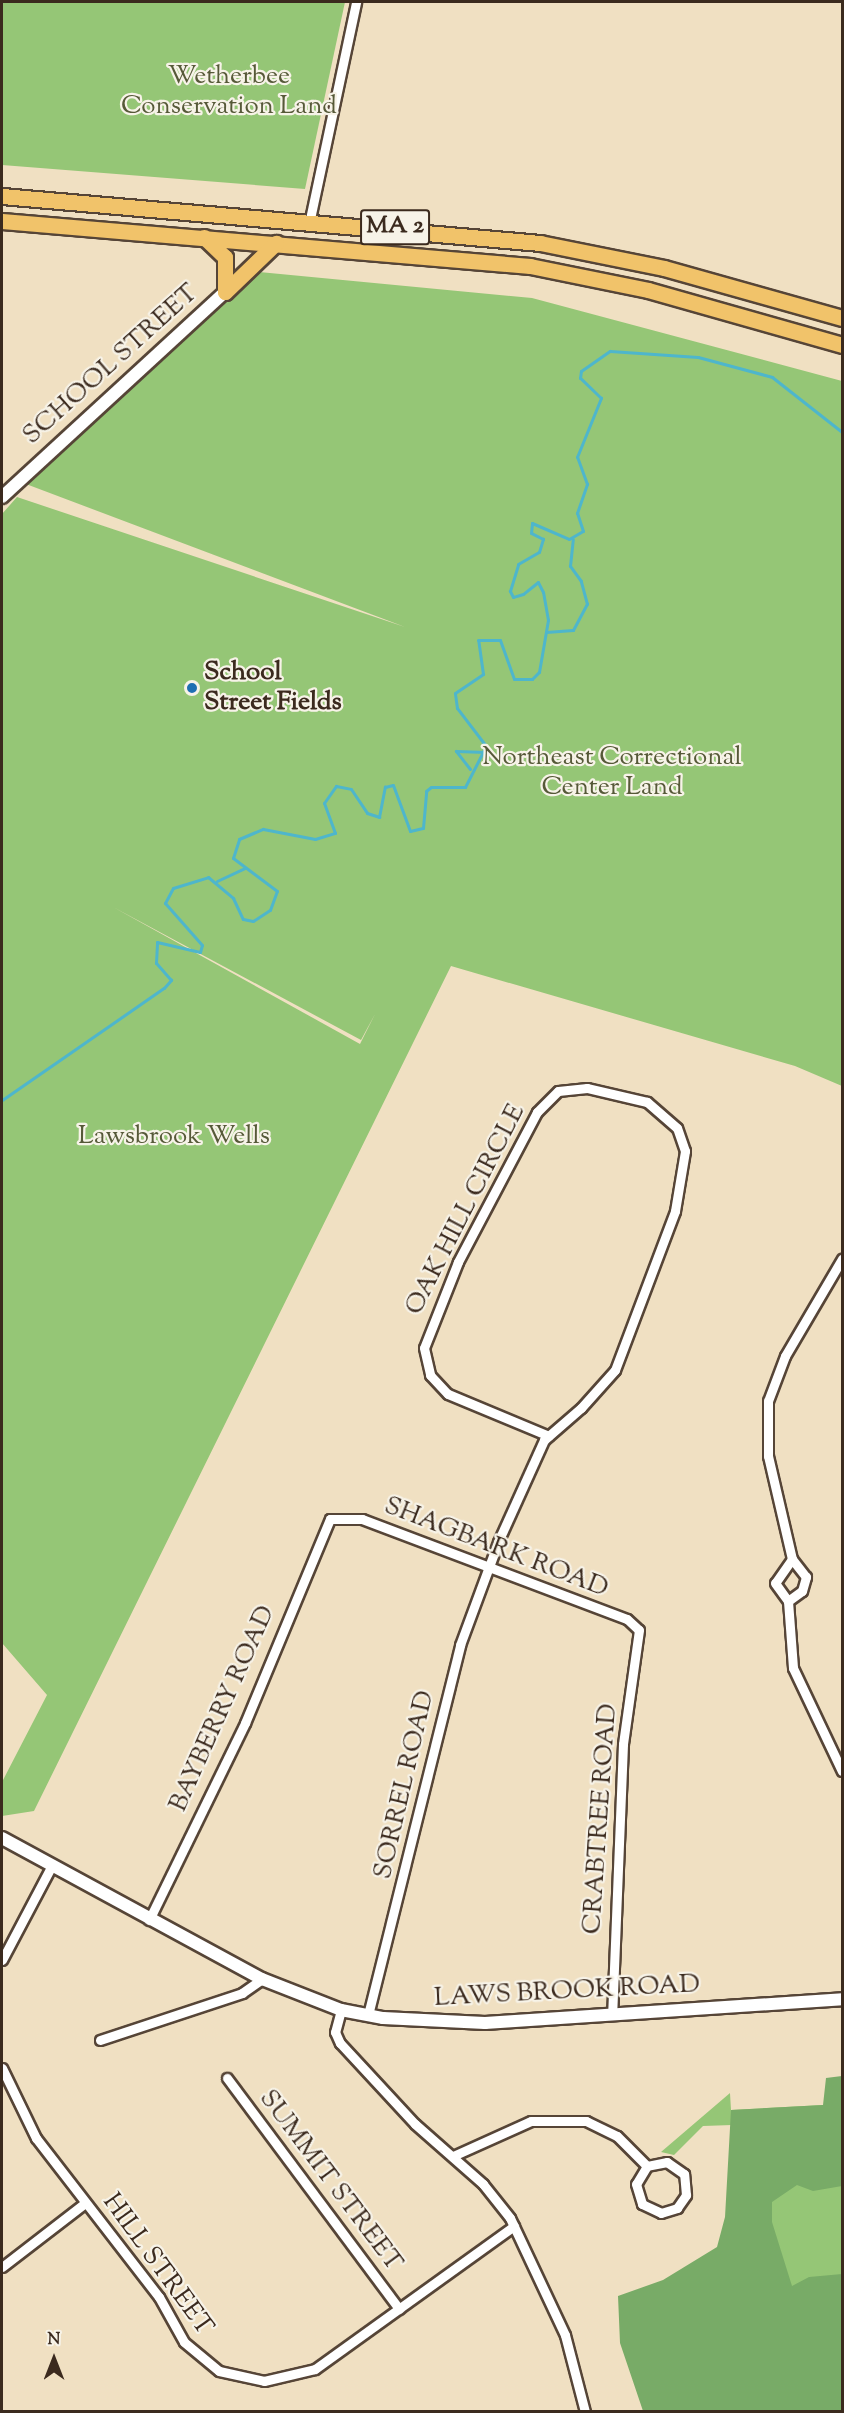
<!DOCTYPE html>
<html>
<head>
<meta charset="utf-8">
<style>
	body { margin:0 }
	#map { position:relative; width:844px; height:2413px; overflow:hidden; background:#f0e0c2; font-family:"Sorts Mill Goudy",serif }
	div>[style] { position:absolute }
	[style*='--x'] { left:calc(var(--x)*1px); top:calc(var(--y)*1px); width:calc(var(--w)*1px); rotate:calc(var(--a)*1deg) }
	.green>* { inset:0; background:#95c676 }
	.forest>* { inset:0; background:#78ab67 }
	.stream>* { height:3px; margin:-1.5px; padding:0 1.5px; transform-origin:1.5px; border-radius:1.5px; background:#4eb6cc }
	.roads { filter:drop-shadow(2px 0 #564537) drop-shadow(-2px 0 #564537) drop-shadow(0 2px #564537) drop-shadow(0 -2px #564537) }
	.minor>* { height:9px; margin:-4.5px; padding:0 4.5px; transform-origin:4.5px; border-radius:4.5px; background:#fff }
	.tertiary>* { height:12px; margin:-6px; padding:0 6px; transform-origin:6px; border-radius:6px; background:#fff }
	.trunk>* { height:15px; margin:-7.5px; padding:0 7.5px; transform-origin:7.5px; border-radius:7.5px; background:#f1c36a }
	.dots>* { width:16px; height:16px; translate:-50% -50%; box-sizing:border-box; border:3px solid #f7f3e8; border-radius:50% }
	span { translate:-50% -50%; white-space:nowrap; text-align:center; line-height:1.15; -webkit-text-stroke:4.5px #f7f3e8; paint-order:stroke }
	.shield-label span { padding:2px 4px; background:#f7f3e8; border:2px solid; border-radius:4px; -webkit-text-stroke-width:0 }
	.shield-label { font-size:24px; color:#3b2a1e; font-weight:700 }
	.park-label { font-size:26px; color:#565938 }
	.street-label { font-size:26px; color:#3b2a1e }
	.poi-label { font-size:26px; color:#3b2a1e; font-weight:700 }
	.left { translate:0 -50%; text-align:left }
	.frame { position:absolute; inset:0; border:3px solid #3b2a1e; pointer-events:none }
	.north { position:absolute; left:24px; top:2329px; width:60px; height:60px; -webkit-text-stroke:4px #f7f3e8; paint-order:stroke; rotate:0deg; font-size:16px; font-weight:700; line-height:24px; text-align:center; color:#3b2a1e }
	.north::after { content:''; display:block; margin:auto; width:21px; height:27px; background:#3b2a1e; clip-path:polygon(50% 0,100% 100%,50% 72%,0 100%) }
</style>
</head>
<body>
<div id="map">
	<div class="green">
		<i style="clip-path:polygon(2px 2px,345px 2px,305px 189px,2px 165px)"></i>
		<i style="clip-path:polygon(evenodd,248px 271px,532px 298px,842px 381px,842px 1086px,795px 1066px,451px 966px,34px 1811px,2px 1816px,2px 1782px,47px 1695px,2px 1643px,2px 514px,17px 497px,405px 627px,18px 481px,139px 379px,225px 300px,248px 271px,113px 907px,361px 1040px,375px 1014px,360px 1044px,113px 907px)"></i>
		<i style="clip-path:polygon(730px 2093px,731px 2110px,842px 2104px,842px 2411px,750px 2411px,732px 2125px,703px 2126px,674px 2155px,661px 2152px)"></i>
	</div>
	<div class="forest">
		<i style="clip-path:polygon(842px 2076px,842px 2186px,813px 2191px,797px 2185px,772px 2202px,772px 2222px,792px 2286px,809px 2277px,842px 2274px,842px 2411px,643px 2411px,620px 2343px,618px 2296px,663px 2280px,717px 2247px,725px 2217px,731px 2110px,823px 2105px,826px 2078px)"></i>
	</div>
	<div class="stream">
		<i style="--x:546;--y:632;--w:27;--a:-4"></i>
		<i style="--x:573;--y:630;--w:30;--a:-62"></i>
		<i style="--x:587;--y:604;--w:24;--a:-105"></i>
		<i style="--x:581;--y:581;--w:19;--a:-126"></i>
		<i style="--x:570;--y:566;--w:27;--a:-84"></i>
		<i style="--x:470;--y:769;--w:23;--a:-128"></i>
		<i style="--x:456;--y:751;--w:30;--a:2"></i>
		<i style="--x:217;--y:881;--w:31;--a:-25"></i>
		<i style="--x:2;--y:1100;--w:197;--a:-34.7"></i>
		<i style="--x:164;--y:988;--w:11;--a:-49"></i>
		<i style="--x:171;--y:980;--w:23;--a:-131"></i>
		<i style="--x:156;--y:963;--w:21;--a:-87"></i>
		<i style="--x:157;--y:942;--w:44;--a:13.1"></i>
		<i style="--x:200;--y:952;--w:7;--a:-74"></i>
		<i style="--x:202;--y:945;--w:56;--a:-131.4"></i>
		<i style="--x:165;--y:903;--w:17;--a:-62"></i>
		<i style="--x:173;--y:888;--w:37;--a:-17"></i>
		<i style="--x:208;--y:877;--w:33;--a:40"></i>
		<i style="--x:233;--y:898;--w:23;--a:65"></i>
		<i style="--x:243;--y:919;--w:10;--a:11"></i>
		<i style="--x:253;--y:921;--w:20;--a:-33"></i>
		<i style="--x:270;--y:910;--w:20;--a:-70"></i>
		<i style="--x:277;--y:891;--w:55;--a:-143.1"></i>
		<i style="--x:233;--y:858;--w:20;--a:-72"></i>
		<i style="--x:239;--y:839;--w:26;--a:-23"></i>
		<i style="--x:263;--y:829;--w:53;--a:10.9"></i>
		<i style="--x:315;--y:839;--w:21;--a:-17"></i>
		<i style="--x:335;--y:833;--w:32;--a:-110"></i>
		<i style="--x:324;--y:803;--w:21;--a:-55"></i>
		<i style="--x:336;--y:786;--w:15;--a:11"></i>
		<i style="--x:351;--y:789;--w:29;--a:56"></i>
		<i style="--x:367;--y:813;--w:13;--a:18"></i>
		<i style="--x:379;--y:817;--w:31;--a:-79"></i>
		<i style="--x:385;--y:787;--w:8;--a:-14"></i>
		<i style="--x:393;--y:785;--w:49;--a:69.7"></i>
		<i style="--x:410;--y:831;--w:13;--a:-13"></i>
		<i style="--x:423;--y:828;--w:37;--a:-85"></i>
		<i style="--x:426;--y:791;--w:6;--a:-39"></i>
		<i style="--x:431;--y:787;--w:34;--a:0"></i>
		<i style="--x:465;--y:787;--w:46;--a:-62.9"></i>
		<i style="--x:486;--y:746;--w:48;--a:-127.3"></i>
		<i style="--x:457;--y:708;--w:15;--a:-98"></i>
		<i style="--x:455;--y:693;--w:34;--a:-34"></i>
		<i style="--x:483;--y:674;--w:34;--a:-98"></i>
		<i style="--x:478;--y:640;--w:22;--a:0"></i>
		<i style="--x:500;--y:640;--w:41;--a:70.3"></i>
		<i style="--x:514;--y:679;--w:18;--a:0"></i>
		<i style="--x:532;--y:679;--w:10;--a:-45"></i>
		<i style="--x:539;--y:672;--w:53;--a:-80.2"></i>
		<i style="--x:548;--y:620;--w:28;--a:-100"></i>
		<i style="--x:543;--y:592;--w:11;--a:-117"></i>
		<i style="--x:538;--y:582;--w:19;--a:141"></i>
		<i style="--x:523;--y:594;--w:10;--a:163"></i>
		<i style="--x:513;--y:597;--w:7;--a:-117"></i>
		<i style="--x:510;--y:591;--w:28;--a:-73"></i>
		<i style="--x:518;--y:564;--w:24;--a:-30"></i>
		<i style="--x:539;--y:552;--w:14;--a:-73"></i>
		<i style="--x:543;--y:539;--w:13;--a:-153"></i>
		<i style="--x:531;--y:533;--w:10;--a:-84"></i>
		<i style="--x:532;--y:523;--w:40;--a:23.4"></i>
		<i style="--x:569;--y:539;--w:16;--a:-30"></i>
		<i style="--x:583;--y:531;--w:19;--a:-108"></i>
		<i style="--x:577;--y:513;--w:31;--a:-71"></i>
		<i style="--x:587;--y:484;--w:29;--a:-110"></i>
		<i style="--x:577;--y:457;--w:64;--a:-67.9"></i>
		<i style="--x:601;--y:398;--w:29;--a:-136"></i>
		<i style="--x:580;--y:378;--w:7;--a:-82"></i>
		<i style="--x:581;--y:371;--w:35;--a:-35"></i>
		<i style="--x:610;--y:351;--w:88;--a:3.9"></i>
		<i style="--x:698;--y:357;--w:77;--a:15.1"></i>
		<i style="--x:772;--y:377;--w:89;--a:38.2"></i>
	</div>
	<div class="roads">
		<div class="minor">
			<i style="--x:310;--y:219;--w:222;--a:-78"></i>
			<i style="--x:792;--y:1559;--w:29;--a:125"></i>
			<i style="--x:775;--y:1583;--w:22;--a:54"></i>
			<i style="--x:788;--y:1601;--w:67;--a:85.7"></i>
			<i style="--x:793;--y:1668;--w:114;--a:64.6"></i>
			<i style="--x:788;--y:1601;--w:17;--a:-36"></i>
			<i style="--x:802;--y:1591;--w:15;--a:-74"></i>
			<i style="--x:806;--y:1577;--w:23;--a:-128"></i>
			<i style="--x:792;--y:1559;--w:106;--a:-103.1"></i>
			<i style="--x:768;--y:1456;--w:55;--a:-90"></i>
			<i style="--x:768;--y:1401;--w:48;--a:-69.3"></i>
			<i style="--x:785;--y:1356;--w:113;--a:-59.6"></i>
			<i style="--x:149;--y:1920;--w:219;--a:-64"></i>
			<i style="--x:245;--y:1723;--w:221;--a:-67.4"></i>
			<i style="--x:330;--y:1519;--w:32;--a:0"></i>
			<i style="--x:362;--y:1519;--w:283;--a:20.7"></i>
			<i style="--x:627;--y:1619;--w:16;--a:43"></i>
			<i style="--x:639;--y:1630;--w:115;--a:98"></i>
			<i style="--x:623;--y:1744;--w:269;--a:92.3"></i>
			<i style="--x:2;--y:1960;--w:107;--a:-62.2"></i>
			<i style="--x:341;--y:2010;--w:23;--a:105"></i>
			<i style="--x:335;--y:2032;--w:12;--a:66"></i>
			<i style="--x:340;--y:2043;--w:110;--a:47.2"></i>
			<i style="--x:415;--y:2124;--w:91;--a:41.4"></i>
			<i style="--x:483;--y:2184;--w:43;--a:51.5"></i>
			<i style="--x:510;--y:2218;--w:129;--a:64.8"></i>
			<i style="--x:565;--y:2335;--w:80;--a:75.4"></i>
			<i style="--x:368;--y:2015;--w:381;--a:-76"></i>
			<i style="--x:460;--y:1645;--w:110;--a:-69.7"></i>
			<i style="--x:498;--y:1542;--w:112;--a:-65.7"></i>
			<i style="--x:544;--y:1440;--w:49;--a:-40.9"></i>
			<i style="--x:581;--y:1408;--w:51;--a:-48.2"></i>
			<i style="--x:615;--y:1370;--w:170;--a:-69.3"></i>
			<i style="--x:675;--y:1211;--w:61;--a:-80.5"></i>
			<i style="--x:685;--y:1151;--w:24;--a:-109"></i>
			<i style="--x:677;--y:1128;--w:40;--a:-139"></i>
			<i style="--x:647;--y:1102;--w:62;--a:-166.9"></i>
			<i style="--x:587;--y:1088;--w:29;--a:174"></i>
			<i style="--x:558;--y:1091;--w:30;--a:135"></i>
			<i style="--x:537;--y:1112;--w:170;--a:117.8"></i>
			<i style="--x:458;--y:1262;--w:92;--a:111.6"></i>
			<i style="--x:424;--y:1348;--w:28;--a:77"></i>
			<i style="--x:430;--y:1375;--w:26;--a:47"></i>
			<i style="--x:448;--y:1394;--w:109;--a:22.6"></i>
			<i style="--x:100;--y:2040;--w:150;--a:-18.3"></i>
			<i style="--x:242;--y:1993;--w:24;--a:-35"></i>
			<i style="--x:2;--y:2068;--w:78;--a:64.1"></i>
			<i style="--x:36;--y:2138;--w:201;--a:52.3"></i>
			<i style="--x:159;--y:2297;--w:51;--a:60.9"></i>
			<i style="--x:184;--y:2342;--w:45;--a:39.6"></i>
			<i style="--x:219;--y:2371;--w:46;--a:12.5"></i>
			<i style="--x:264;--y:2381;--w:52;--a:-13.2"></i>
			<i style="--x:315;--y:2369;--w:245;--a:-35.7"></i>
			<i style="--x:227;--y:2078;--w:288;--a:53.3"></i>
			<i style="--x:453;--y:2156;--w:85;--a:-24.2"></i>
			<i style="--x:531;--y:2121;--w:55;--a:0"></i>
			<i style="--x:586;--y:2121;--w:34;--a:26"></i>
			<i style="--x:617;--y:2136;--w:42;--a:45"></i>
			<i style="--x:647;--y:2166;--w:21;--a:121"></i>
			<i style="--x:636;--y:2184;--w:21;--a:73"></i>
			<i style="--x:642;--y:2204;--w:21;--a:25"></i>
			<i style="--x:661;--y:2213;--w:17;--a:-17"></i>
			<i style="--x:677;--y:2208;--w:16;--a:-55"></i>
			<i style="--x:686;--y:2195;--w:21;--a:-95"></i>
			<i style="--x:684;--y:2174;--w:21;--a:-145"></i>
			<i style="--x:667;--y:2162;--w:20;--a:169"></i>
			<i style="--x:2;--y:2267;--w:105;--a:-37.6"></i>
		</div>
		<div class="tertiary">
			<i style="--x:2;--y:497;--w:303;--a:-42.6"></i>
			<i style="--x:2;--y:1838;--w:296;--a:28.5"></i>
			<i style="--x:262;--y:1979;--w:85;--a:21.4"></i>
			<i style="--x:341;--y:2010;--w:43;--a:10.8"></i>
			<i style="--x:383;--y:2018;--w:102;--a:2.8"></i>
			<i style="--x:485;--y:2023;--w:358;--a:-3.8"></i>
		</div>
		<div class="trunk">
			<i style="--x:2;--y:196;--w:540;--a:4.99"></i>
			<i style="--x:540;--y:243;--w:126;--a:11.4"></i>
			<i style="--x:664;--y:268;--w:185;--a:15.7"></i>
			<i style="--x:2;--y:221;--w:530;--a:4.87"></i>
			<i style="--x:530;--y:266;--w:120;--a:11.5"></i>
			<i style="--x:648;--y:290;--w:202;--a:15.8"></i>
			<i style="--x:204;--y:237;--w:29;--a:44"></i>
			<i style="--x:225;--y:257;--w:35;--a:90"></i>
			<i style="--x:225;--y:292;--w:71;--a:-43.9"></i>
		</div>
	</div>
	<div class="dots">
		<i style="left:192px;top:688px;background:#1f6fb2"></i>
	</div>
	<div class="shield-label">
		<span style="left:395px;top:227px">MA 2</span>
	</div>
	<div class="park-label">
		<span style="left:229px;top:92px">Wetherbee<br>Conservation Land</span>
		<span style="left:612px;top:773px">Northeast Correctional<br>Center Land</span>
		<span style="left:174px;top:1137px">Lawsbrook Wells</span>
	</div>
	<div class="street-label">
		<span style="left:111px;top:365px;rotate:-42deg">SCHOOL STREET</span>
		<span style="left:466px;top:1210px;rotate:-63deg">OAK HILL CIRCLE</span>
		<span style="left:496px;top:1548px;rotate:21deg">SHAGBARK ROAD</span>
		<span style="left:223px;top:1709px;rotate:-66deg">BAYBERRY ROAD</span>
		<span style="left:405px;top:1785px;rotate:-77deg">SORREL ROAD</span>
		<span style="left:601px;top:1819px;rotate:-86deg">CRABTREE ROAD</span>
		<span style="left:567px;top:1992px;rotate:-3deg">LAWS BROOK ROAD</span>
		<span style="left:330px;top:2181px;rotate:53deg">SUMMIT STREET</span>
		<span style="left:157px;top:2265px;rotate:54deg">HILL STREET</span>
	</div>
	<div class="poi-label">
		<span class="left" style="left:204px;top:688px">School<br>Street Fields</span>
	</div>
	<div class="frame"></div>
	<div class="north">N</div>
</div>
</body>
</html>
